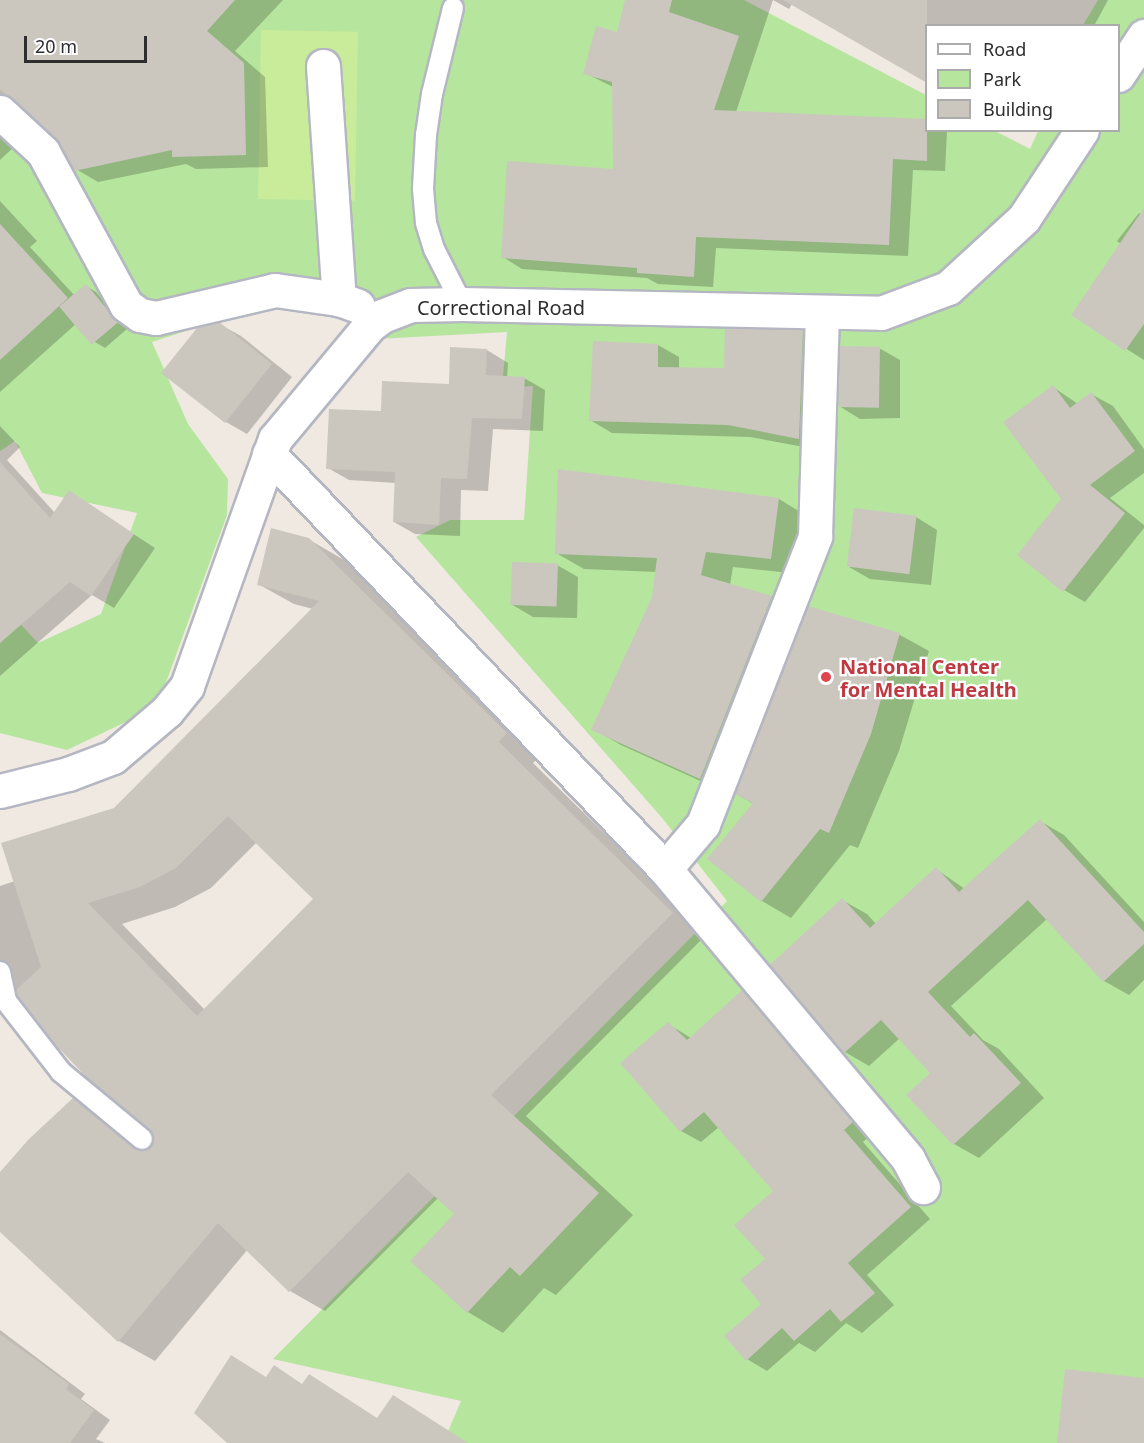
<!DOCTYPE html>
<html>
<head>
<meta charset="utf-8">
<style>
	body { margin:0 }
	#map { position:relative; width:1144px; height:1443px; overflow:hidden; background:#efe9e1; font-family:"Noto Sans",sans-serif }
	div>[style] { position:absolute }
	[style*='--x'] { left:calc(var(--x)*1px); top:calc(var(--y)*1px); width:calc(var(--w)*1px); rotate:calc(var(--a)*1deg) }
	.green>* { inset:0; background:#b6e59e }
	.pitch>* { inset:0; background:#c9ec9a; transform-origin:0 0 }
	.shadow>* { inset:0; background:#0003 }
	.building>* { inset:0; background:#cbc7bf; transform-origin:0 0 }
	.roads { filter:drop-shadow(2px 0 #b4b7c1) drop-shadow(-2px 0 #b4b7c1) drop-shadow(0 2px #b4b7c1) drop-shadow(0 -2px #b4b7c1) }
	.service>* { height:20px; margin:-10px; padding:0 10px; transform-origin:10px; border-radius:10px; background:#fff }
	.minor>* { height:33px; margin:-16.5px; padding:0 16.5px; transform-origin:16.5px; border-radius:16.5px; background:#fff }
	.dots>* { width:16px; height:16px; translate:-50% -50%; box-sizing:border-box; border:3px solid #fff; border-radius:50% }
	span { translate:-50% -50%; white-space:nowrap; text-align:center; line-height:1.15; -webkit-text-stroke:4.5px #fff; paint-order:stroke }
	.street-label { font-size:20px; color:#2e2e2e }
	.health-label { font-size:20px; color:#be3a42; font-weight:700 }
	.left { translate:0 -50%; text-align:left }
	.legend { position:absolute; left:925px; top:24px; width:195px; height:108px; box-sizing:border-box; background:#fff; border:2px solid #ababab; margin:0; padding:8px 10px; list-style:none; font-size:18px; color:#2e2e2e }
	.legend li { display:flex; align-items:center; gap:12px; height:30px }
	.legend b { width:30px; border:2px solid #ababab }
	.scale { position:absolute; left:24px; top:36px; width:123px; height:27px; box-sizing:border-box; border:3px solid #2e2e2e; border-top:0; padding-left:8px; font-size:18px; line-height:21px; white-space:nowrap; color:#2e2e2e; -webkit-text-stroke:4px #fff; paint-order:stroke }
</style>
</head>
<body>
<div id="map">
	<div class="green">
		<i style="clip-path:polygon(216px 0,744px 0,926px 95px,926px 130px,995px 131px,1030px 149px,1038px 131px,1118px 130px,1118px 26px,1083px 25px,1098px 0,1144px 0,1144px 1443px,443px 1443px,461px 1401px,273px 1359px,727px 901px,663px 819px,416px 537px,450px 520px,524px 520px,533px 386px,502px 388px,507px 332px,377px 339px,350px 317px,268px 304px,152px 342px,188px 424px,228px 479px,227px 515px,157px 707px,67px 750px,0 733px,0 602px,38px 643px,101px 614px,137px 513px,42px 493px,15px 441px,0 451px,0 113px,70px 149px)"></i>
	</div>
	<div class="pitch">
		<i style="left:261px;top:30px;width:97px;height:169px;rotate:1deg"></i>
	</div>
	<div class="shadow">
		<i style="clip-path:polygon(0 0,283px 0,235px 51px,265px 77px,268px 167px,196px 169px,186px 164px,98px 182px,76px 169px,57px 137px,25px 106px,17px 106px,15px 146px,0 160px)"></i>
		<i style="clip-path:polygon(626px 0,1108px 0,1094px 26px,926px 26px,792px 4px,789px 9px,773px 0,736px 112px,947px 132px,945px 171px,913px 170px,908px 256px,716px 248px,713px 287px,658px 284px,647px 278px,522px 269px,503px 257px,615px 170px,613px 87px,585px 73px,618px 34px)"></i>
		<i style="clip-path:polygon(0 201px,37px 241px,30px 247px,75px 296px,86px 286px,96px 292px,127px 329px,105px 348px,95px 342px,77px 323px,0 392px)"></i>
		<i style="clip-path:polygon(1139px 213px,1144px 216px,1144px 360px,1073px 315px,1121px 244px,1117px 241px)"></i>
		<i style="clip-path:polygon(219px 324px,241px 336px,292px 377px,247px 434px,226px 422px)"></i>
		<i style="clip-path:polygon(802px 332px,823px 344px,820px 450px,750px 437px,612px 433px,590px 420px,658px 345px,679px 357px,679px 369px,725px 370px)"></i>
		<i style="clip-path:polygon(879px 348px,900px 360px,900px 418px,860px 419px,839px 406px)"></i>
		<i style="clip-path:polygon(487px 350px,508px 363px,507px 378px,524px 378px,545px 390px,543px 431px,493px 429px,488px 491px,461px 490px,460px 536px,415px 534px,394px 522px,396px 483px,349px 480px,328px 468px,382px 413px,450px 385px)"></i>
		<i style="clip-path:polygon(1053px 387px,1078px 404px,1091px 394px,1113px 406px,1144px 449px,1144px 473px,1110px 498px,1144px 525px,1144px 528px,1085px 602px,1064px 590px,1063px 499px)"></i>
		<i style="clip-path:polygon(0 426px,20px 447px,7px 460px,55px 513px,69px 492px,155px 548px,114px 608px,92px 595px,0 676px)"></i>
		<i style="clip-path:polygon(779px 499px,807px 516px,799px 574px,733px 567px,730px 585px,771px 597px,799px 613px,729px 794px,621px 745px,593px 729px,653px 598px,657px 572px,584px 569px,556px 553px)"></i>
		<i style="clip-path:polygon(916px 517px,937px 530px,931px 585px,870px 579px,849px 567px)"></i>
		<i style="clip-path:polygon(evenodd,308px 539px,344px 560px,542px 754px,533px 763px,707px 934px,526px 1116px,633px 1215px,556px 1295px,544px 1288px,503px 1333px,468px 1312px,412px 1261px,456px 1214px,438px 1198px,325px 1311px,290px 1291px,248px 1249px,155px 1361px,119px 1341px,0 1230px,0 1175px,73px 1100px,109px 1120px,147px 1152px,153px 1147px,155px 1135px,92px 1080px,17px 991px,11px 987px,0 990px,0 886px,15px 881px,115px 809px,313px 609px,294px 604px,258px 584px,308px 539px,257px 842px,316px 899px,205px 1010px,122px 924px,175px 907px,211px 888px,257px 842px)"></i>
		<i style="clip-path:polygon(557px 565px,578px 577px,577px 618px,533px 617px,511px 604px)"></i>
		<i style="clip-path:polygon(809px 608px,900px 635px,929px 651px,899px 751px,858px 848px,850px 845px,791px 918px,762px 901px,710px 858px,754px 804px,736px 794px)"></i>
		<i style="clip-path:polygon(1040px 821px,1064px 835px,1144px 922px,1144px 980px,1129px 995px,1104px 981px,1047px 919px,951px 1006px,983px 1040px,999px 1049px,1044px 1098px,979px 1158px,954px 1144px,933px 1073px,900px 1038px,869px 1066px,845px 1052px,772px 965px,842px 900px,867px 914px,876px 924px,936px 869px,965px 889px)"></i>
		<i style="clip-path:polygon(742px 992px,762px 1003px,872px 1134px,863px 1142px,930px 1219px,867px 1275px,894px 1305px,862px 1333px,846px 1323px,815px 1352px,799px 1343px,767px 1371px,747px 1359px,763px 1304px,775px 1191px,719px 1127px,701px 1142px,681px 1131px,668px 1024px,691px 1038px)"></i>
		<i style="clip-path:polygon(0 1330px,85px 1394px,81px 1399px,110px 1420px,96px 1439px,105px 1443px,0 1443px)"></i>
	</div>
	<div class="building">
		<i style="clip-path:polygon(0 0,235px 0,207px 31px,244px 63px,246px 155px,172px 157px,172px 150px,74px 171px,56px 138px,0 89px)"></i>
		<i style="clip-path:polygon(625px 0,672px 0,669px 12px,739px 36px,714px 110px,927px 119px,927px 161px,893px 159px,889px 245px,696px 237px,694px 277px,637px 273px,637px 268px,501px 258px,507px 161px,613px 169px,612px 82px,583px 74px,596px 26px,617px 32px)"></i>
		<i style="clip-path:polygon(783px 0,927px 0,927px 83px)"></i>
		<i style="clip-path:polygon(1144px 208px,1144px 324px,1125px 351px,1071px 315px)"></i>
		<i style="clip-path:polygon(0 224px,68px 298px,0 360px)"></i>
		<i style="left:86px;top:284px;width:50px;height:35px;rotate:50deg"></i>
		<i style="clip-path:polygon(219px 322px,272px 364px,225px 423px,161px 373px,197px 328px)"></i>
		<i style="clip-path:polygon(725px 328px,803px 330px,799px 439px,728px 425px,589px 421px,593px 341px,658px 344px,658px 367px,724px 368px)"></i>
		<i style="left:840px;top:346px;width:40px;height:61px;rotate:1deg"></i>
		<i style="clip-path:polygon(450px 347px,487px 349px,486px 375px,525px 377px,522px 419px,472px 418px,467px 479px,441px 478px,439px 525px,393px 522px,395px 472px,326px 469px,329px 409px,381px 411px,382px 381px,449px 384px)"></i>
		<i style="clip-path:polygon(1053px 385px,1070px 408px,1091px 392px,1135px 451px,1090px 485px,1125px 513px,1063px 592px,1017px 555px,1061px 499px,1003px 422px)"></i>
		<i style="clip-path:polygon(0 462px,50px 518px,69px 490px,134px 534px,91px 596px,70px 582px,0 643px)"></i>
		<i style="clip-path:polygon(558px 469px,779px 498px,771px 559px,706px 552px,701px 575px,772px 596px,700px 779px,591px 730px,652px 597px,657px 558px,555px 554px)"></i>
		<i style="left:854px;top:508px;width:63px;height:59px;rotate:7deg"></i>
		<i style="clip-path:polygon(evenodd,271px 528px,309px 538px,507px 733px,499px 742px,673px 913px,491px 1095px,599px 1193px,520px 1276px,510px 1267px,467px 1313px,410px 1261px,454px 1214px,408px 1172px,289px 1292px,218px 1223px,118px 1342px,0 1232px,0 1172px,29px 1139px,73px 1098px,135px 1149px,147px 1150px,154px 1140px,150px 1130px,90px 1081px,53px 1042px,17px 996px,16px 990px,41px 967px,1px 843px,114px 808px,319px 601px,257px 585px,271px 528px,228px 816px,313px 899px,197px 1016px,88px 903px,140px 887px,176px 868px,228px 816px)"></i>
		<i style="left:512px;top:562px;width:46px;height:43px;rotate:2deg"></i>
		<i style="clip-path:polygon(808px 606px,900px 633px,871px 734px,829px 833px,820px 829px,761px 902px,707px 859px,753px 803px,735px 794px)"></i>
		<i style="clip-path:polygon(1040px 819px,1144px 932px,1144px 944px,1103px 982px,1028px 900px,928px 992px,970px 1037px,974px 1033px,1021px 1083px,953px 1145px,906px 1095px,930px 1073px,881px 1020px,844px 1053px,770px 965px,842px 898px,870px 928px,936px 867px,959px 892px)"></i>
		<i style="clip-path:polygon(742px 990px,853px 1122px,844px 1130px,911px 1207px,848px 1263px,875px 1293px,841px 1322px,830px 1309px,794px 1341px,782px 1328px,746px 1361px,724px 1336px,761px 1304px,740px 1280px,765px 1259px,734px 1225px,773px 1191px,704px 1112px,680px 1132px,620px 1063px,668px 1022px,687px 1040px)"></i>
		<i style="clip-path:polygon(0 1334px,69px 1384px,66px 1389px,94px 1410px,70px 1443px,0 1443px)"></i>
		<i style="clip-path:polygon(231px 1355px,266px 1377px,274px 1365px,302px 1384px,309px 1374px,377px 1418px,393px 1395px,468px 1443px,227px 1443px,194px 1413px)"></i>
		<i style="clip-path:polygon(1065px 1369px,1144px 1378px,1144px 1443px,1057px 1443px)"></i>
	</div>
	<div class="roads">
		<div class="service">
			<i style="--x:453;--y:8;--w:89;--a:103.7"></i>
			<i style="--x:432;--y:94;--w:41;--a:98.3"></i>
			<i style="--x:426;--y:135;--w:54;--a:93.2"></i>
			<i style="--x:423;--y:189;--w:34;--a:85"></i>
			<i style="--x:426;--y:223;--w:27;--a:73"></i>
			<i style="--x:434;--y:249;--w:62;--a:63"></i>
			<i style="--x:0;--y:972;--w:30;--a:78"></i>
			<i style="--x:6;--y:1001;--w:90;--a:52.2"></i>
			<i style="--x:61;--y:1072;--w:105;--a:39.6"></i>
		</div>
		<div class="minor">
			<i style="--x:323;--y:66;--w:234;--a:86.1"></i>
			<i style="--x:339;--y:299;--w:20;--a:20"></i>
			<i style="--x:1118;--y:75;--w:47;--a:-56.3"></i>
			<i style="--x:0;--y:112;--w:59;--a:42.9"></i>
			<i style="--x:43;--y:152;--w:174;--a:61.5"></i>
			<i style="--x:126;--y:305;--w:17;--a:36"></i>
			<i style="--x:140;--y:315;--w:16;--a:11"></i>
			<i style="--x:156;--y:318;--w:122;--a:-13.2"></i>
			<i style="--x:275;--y:290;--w:65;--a:8"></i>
			<i style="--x:269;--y:454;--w:574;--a:46.34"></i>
			<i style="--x:665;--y:869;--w:378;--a:50"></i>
			<i style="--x:908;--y:1159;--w:32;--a:62"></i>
			<i style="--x:0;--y:791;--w:70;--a:-14"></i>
			<i style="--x:68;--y:774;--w:48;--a:-20.7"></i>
			<i style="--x:113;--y:757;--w:71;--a:-40.4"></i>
			<i style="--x:167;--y:711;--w:32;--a:-51"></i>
			<i style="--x:187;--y:686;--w:262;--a:-70.4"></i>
			<i style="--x:275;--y:439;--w:148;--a:-50.2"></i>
			<i style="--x:370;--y:325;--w:15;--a:-37"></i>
			<i style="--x:382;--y:316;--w:30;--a:-21"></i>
			<i style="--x:410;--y:305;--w:52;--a:-1.1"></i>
			<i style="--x:462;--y:304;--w:419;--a:1.2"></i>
			<i style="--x:881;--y:313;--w:72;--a:-20.5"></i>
			<i style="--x:948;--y:288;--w:103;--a:-42.6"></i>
			<i style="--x:1024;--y:218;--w:105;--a:-56.6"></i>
			<i style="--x:665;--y:869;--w:59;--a:-49.8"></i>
			<i style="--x:703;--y:824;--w:309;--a:-68.7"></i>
			<i style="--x:815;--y:536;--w:222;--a:-88.2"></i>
		</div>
	</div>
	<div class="dots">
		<i style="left:826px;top:677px;background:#e0444e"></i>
	</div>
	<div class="street-label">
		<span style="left:501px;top:307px">Correctional Road</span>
	</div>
	<div class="health-label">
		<span class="left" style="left:840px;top:678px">National Center<br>for Mental Health</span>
	</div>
	<ul class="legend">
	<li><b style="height:8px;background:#fff"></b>Road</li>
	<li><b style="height:16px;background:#b6e59e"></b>Park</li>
	<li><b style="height:16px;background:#cbc7bf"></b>Building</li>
	</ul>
	<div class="scale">20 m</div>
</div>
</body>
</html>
